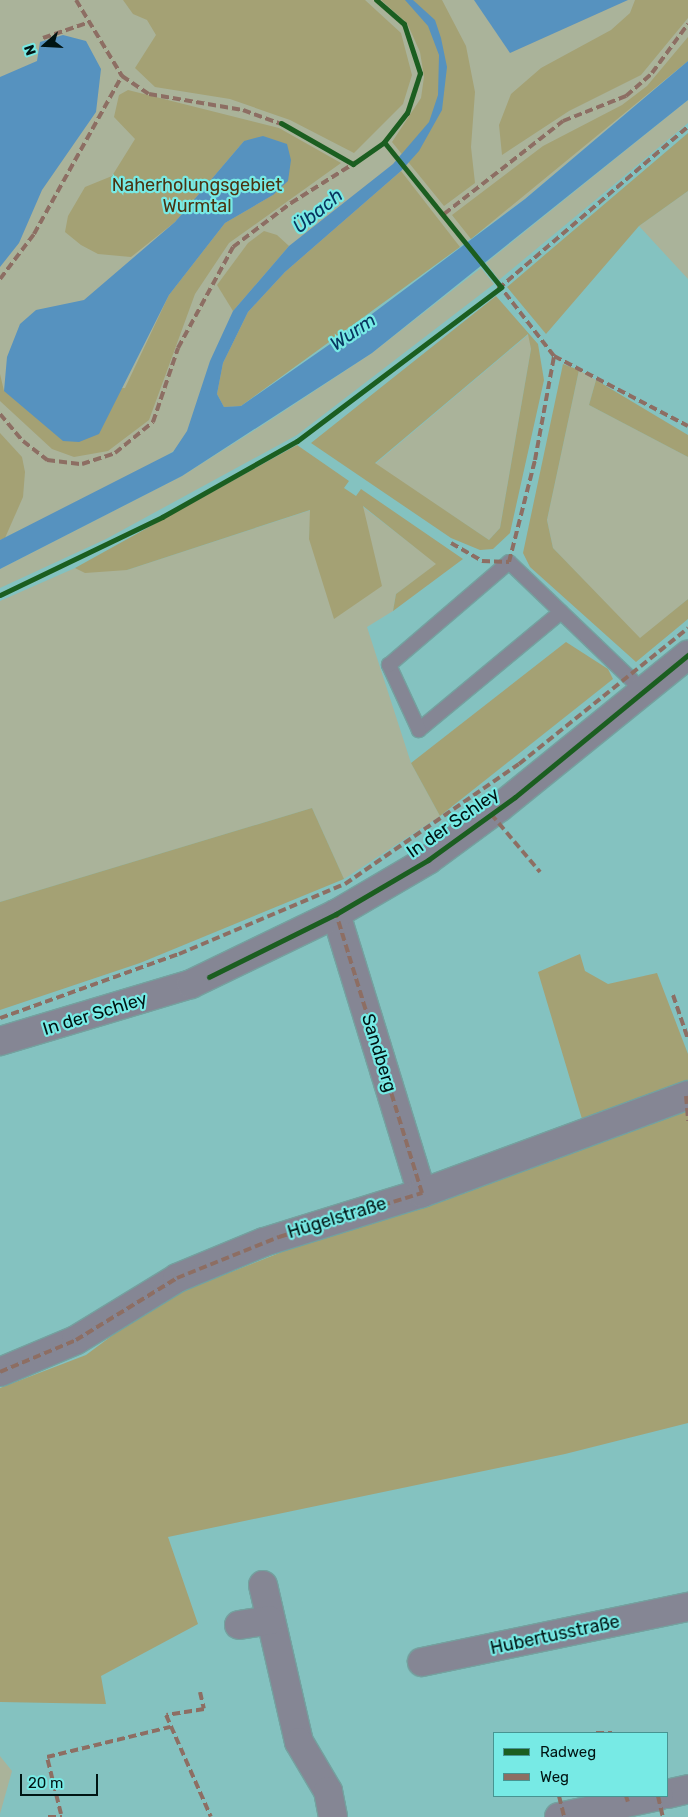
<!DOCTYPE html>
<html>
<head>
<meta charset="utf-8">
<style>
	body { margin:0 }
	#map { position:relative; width:688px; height:1817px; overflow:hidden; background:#84c2c0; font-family:Rubik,sans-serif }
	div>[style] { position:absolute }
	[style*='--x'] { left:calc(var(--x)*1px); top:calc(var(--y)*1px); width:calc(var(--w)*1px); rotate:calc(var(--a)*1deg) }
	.green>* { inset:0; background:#aab39a }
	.forest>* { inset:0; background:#a4a174 }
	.water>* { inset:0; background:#5692bf }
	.roads { filter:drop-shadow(1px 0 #74a19f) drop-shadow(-1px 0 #74a19f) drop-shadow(0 1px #74a19f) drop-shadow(0 -1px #74a19f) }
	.service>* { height:14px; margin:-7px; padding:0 7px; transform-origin:7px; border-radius:7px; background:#858694 }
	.minor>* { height:28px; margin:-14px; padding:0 14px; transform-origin:14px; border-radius:14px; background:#858694 }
	.tertiary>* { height:28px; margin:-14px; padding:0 14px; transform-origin:14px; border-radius:14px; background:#858694 }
	.quiet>* { height:4px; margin-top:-2px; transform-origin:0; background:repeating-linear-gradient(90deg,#8d6e63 0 8px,transparent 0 12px) }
	.cycleway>* { height:5px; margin:-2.5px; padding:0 2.5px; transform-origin:2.5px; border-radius:2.5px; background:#1b5e20 }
	span { translate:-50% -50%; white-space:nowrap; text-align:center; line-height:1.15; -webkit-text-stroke:4.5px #77eae5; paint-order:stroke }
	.park-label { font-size:18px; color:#4b3311 }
	.street-label { font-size:18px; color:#001413 }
	.water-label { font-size:19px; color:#083660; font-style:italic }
	.legend { position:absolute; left:493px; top:1732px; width:175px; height:65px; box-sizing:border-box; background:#77eae5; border:1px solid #479491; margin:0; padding:6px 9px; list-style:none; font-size:15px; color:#001413 }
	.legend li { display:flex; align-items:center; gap:10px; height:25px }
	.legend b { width:25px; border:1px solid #479491 }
	.north { position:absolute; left:20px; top:20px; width:50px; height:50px; -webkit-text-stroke:4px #77eae5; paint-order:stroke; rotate:251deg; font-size:14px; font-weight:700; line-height:20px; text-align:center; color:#001413 }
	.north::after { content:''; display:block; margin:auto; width:18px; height:22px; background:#001413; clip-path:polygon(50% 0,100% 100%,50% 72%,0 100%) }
	.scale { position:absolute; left:20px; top:1774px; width:78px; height:22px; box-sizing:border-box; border:2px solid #001413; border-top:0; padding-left:6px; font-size:15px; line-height:18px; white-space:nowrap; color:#001413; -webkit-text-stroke:4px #77eae5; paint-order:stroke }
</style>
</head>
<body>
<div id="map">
	<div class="green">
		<i style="clip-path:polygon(0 0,688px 0,688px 61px,525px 199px,231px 413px,151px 466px,0 540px)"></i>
		<i style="clip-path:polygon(688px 100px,688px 123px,499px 280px,486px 263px)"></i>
		<i style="clip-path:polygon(688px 191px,688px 279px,639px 226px)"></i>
		<i style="clip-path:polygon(481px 268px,494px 284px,297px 435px,106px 539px,0 588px,0 569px,182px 476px,269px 421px,372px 353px)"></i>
		<i style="clip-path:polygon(529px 334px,531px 349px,500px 528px,489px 540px,375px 464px)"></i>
		<i style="clip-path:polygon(579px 370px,596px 380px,589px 405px,688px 457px,688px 599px,640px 639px,553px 548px,547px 520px)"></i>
		<i style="clip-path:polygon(362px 506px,437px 564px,396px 594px,393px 611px,367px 627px,411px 763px,440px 816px,344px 879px,312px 808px,0 902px,0 601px,75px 568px,127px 570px,311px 510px,309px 539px)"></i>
		<i style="clip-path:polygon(0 1756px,12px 1771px,0 1814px)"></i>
	</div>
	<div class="forest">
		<i style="clip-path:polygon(123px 0,365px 0,401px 33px,412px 75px,403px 104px,354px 153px,290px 120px,230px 99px,155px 87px,135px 68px,156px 35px,147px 20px,133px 14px)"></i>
		<i style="clip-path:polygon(381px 0,442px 0,466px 46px,475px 92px,471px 147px,475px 183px,444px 206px,392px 142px,421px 98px,424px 77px,420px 52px,407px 23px)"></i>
		<i style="clip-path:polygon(635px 0,688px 0,688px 18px,641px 75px,569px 111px,502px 155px,499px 125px,511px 94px,541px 68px,611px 30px,630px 13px)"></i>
		<i style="clip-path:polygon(688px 37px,688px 61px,471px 239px,452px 215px,543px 146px,622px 105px,647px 86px)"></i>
		<i style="clip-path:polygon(128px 90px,279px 128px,341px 163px,229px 243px,195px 294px,149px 420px,108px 451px,74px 457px,52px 449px,0 401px,0 374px,4px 391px,125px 388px,169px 295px,225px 223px,273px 195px,244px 141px,175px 222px,131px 257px,98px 254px,81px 245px,65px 232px,68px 216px,85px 187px,112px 176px,135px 139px,114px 117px,119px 95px)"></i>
		<i style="clip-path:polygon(688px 133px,688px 191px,639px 226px,546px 334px,507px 287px)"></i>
		<i style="clip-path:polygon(401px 171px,460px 247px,241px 406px,224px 407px,217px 394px,223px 363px,248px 312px,285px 272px)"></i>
		<i style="clip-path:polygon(264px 231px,277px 235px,289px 246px,233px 311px,217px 285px,248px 243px)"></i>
		<i style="clip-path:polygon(evenodd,496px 296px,538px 344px,544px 380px,510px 533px,493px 549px,480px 550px,451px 538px,311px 443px,496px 296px,528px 334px,531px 349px,500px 528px,489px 540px,375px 463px,528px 334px)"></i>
		<i style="clip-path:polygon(563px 364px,579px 370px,547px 520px,553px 548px,640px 638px,688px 599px,688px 619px,636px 662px,530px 567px,523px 553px)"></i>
		<i style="clip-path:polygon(596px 380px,688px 435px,688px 457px,589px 405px)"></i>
		<i style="clip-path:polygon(0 433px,22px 457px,25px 472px,23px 497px,5px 538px,0 540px)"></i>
		<i style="clip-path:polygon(297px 445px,349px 481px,344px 488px,356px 496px,361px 489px,463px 559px,393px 611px,396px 594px,436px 564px,363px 506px,382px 586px,334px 619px,309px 539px,310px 510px,127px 570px,85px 573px,75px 568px)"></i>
		<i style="clip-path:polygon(566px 642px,608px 669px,613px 679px,440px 816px,411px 763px)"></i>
		<i style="clip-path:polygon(312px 808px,344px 879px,140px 963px,0 1010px,0 902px)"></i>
		<i style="clip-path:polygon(580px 954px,585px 971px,608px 984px,657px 973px,688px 1054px,688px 1080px,582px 1119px,538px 972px)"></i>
		<i style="clip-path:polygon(688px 1110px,688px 1423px,565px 1454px,168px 1537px,198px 1624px,101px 1676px,106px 1704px,0 1702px,0 1388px,86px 1355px,160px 1300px,320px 1237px)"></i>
	</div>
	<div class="water">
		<i style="clip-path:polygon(405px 0,413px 0,435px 20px,441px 38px,447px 67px,442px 110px,419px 151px,401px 171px,285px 272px,248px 312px,223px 363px,217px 394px,224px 407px,241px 406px,356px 326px,525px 199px,688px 61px,688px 100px,372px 353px,182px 476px,0 569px,0 540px,173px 452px,187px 431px,210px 361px,233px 311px,289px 246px,393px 164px,429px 122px,438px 95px,439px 55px,428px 26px)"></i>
		<i style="clip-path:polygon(474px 0,628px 0,510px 53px)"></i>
		<i style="clip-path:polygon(63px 35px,86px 41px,101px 69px,96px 112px,42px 190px,19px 243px,0 267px,0 77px,37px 61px,40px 42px)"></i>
		<i style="clip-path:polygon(263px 136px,287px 144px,291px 160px,288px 181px,273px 195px,225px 223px,169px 295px,99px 434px,79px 442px,63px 441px,4px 391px,7px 357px,20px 324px,36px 310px,84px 300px,175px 222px,244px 141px)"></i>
	</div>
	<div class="roads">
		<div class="service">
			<i style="--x:561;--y:612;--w:185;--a:140.3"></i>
			<i style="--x:419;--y:730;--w:72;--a:-114.8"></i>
			<i style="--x:389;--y:665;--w:158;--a:-40.6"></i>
			<i style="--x:509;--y:562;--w:166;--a:43.8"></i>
			<i style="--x:629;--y:677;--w:19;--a:47"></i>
		</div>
		<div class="minor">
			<i style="--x:336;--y:914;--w:292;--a:72.9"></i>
			<i style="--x:0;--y:1372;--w:82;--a:-22.8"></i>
			<i style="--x:76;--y:1340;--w:119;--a:-31.5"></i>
			<i style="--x:177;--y:1278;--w:94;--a:-22.5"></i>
			<i style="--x:264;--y:1242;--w:165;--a:-17.2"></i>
			<i style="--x:422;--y:1193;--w:283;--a:-20.2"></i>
			<i style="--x:263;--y:1585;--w:161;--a:77.1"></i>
			<i style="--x:299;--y:1742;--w:57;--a:59.4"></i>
			<i style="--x:328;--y:1791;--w:26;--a:79"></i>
			<i style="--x:239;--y:1625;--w:31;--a:-9"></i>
			<i style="--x:422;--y:1662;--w:272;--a:-11.7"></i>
			<i style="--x:667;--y:1794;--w:22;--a:-13"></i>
			<i style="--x:559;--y:1817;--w:102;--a:-11.9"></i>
		</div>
		<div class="tertiary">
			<i style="--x:0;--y:1041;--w:199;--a:-16.6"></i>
			<i style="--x:191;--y:984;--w:161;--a:-25.8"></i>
			<i style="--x:336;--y:914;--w:107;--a:-30.4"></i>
			<i style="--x:428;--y:860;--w:89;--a:-36.4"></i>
			<i style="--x:500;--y:807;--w:242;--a:-39"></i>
		</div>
	</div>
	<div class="quiet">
		<i style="--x:76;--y:0;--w:89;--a:58.8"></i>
		<i style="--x:122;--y:76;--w:32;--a:34"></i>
		<i style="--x:149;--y:94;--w:95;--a:9.7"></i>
		<i style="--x:243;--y:110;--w:44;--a:20.1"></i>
		<i style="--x:43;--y:38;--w:46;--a:-18.8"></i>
		<i style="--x:444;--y:214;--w:151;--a:-38"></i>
		<i style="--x:563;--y:121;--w:68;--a:-21.6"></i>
		<i style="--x:626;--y:96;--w:35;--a:-41"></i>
		<i style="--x:652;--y:73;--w:61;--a:-53.7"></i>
		<i style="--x:0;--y:279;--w:56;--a:-52.9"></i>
		<i style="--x:34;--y:234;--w:181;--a:-60.9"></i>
		<i style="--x:498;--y:289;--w:250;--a:-40.5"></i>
		<i style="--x:554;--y:356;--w:151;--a:27.6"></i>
		<i style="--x:0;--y:414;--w:35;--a:50"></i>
		<i style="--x:23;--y:441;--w:31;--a:38"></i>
		<i style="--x:47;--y:460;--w:35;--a:7"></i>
		<i style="--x:82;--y:464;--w:35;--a:-18"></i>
		<i style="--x:115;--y:453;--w:49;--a:-39.2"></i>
		<i style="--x:153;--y:422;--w:78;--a:-71.3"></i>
		<i style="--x:178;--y:348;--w:115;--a:-61.4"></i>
		<i style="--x:233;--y:247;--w:73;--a:-37.2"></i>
		<i style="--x:291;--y:203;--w:77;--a:-32.2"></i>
		<i style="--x:451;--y:543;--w:36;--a:30"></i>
		<i style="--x:482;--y:561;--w:27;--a:2"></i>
		<i style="--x:509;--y:562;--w:105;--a:-75.7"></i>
		<i style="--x:535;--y:460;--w:106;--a:-79.6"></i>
		<i style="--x:554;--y:356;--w:90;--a:-127.8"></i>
		<i style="--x:491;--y:814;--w:76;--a:49.8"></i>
		<i style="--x:673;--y:995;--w:46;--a:71.2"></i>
		<i style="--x:0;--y:1018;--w:190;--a:-19.7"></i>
		<i style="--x:179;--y:954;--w:180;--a:-22.9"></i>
		<i style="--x:345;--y:884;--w:211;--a:-34.6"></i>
		<i style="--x:519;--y:764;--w:217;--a:-38.8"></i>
		<i style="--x:686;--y:1096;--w:25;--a:85"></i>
		<i style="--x:0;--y:1372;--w:82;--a:-22.8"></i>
		<i style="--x:76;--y:1340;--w:119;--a:-31.5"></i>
		<i style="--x:177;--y:1278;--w:110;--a:-21.9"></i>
		<i style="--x:279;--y:1237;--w:150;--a:-17.1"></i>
		<i style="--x:422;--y:1193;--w:292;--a:-107.1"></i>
		<i style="--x:200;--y:1692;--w:17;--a:77"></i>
		<i style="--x:204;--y:1709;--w:38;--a:171"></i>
		<i style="--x:166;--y:1715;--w:111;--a:66.2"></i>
		<i style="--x:596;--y:1733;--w:16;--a:0"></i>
		<i style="--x:559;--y:1796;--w:21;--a:76"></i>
		<i style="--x:626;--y:1796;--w:6;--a:72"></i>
		<i style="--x:658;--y:1796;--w:22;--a:77"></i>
		<i style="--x:61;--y:1814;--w:59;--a:-103.8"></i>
		<i style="--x:47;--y:1757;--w:127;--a:-13.7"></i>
		<i style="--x:48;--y:1817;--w:14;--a:0"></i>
	</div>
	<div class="cycleway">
		<i style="--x:281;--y:123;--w:83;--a:29.7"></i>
		<i style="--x:353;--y:164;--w:38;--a:-35"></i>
		<i style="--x:384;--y:142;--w:37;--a:-52"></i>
		<i style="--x:407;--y:113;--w:42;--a:-72"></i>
		<i style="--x:420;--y:73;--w:52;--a:-108.1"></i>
		<i style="--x:404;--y:24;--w:37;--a:-139"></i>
		<i style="--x:0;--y:595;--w:180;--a:-25.7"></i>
		<i style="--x:162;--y:517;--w:155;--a:-29.4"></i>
		<i style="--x:297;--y:441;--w:256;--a:-37"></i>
		<i style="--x:501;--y:287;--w:186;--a:-128.9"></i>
		<i style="--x:209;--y:977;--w:142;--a:-26.4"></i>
		<i style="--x:336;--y:914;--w:107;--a:-30.4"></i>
		<i style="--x:428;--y:860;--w:107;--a:-35.9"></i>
		<i style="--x:515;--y:797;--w:224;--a:-39.4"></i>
	</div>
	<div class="park-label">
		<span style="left:197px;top:196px">Naherholungsgebiet<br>Wurmtal</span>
	</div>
	<div class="street-label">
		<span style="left:453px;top:823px;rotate:-35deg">In der Schley</span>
		<span style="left:95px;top:1014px;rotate:-17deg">In der Schley</span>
		<span style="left:379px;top:1053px;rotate:73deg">Sandberg</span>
		<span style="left:337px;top:1218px;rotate:-17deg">Hügelstraße</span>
		<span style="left:555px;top:1635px;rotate:-12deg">Hubertusstraße</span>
	</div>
	<div class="water-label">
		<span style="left:318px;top:211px;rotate:-39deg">Übach</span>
		<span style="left:353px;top:332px;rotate:-34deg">Wurm</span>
	</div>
	<ul class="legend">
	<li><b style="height:6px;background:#1b5e20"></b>Radweg</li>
	<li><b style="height:6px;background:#8d6e63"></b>Weg</li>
	</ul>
	<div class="north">N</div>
	<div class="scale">20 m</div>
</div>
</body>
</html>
